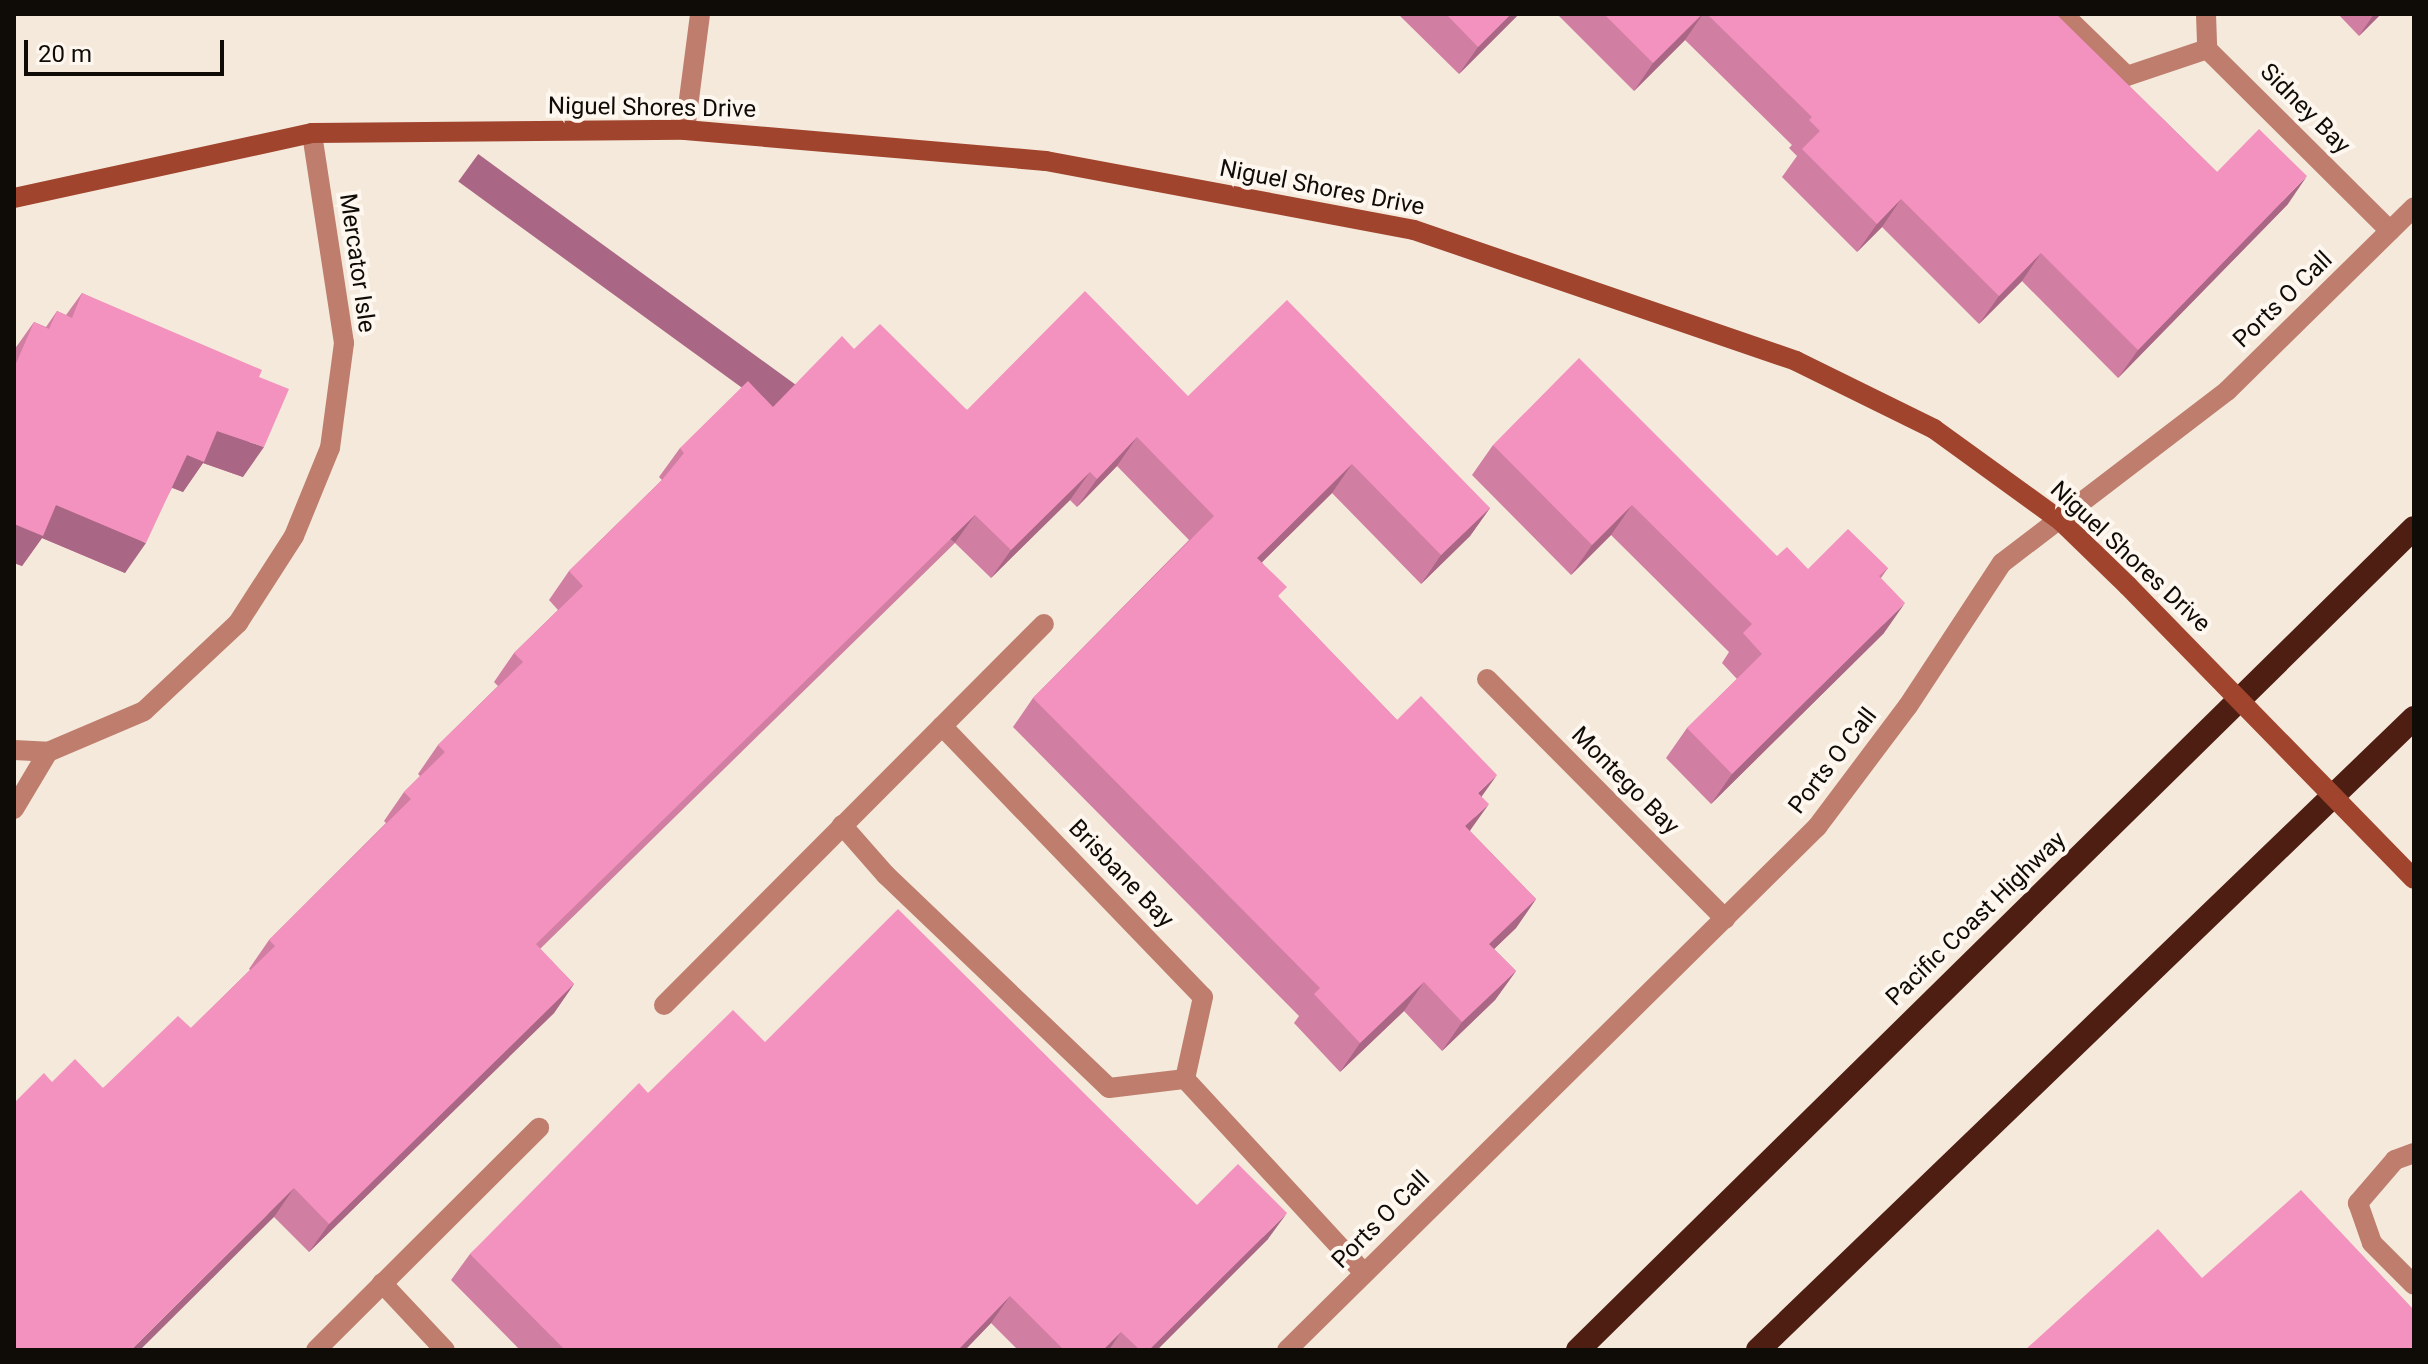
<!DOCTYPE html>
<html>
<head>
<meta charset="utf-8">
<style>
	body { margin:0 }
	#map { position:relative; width:2428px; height:1364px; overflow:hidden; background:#f4e9db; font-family:Roboto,sans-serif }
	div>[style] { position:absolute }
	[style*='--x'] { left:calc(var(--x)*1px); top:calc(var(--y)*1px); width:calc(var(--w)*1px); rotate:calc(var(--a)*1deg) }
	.lane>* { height:20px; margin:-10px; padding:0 10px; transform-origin:10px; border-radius:10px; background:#be7d6d }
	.street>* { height:20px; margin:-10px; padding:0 10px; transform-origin:10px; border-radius:10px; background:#be7d6d }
	.secondary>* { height:20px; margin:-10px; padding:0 10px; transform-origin:10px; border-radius:10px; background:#a1442e }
	.highway>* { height:24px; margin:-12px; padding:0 12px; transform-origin:12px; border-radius:12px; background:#4e1e12 }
	.secondary-bridge>* { height:20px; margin:-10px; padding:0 10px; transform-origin:10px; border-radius:10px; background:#a1442e }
	.wall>* { inset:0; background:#d17ea3 }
	.shaded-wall>* { inset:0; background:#aa6685; transform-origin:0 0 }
	.building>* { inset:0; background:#f392be }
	span { translate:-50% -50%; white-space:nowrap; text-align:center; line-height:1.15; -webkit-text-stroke:8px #fef7ef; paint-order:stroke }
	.street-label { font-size:24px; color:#0f0b07 }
	.frame { position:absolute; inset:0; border:16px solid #0f0b07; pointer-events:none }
	.scale { position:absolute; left:24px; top:40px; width:200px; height:36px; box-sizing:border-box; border:4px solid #0f0b07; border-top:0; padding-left:10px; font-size:24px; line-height:28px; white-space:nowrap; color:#0f0b07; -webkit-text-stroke:6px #fef7ef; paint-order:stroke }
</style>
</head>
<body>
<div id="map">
	<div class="lane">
		<i style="--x:2063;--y:14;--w:89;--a:44.1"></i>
		<i style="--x:2127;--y:76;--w:84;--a:-18.6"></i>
		<i style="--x:2206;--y:14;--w:35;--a:88"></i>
		<i style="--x:2207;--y:49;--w:258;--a:44.8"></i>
		<i style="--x:664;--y:1005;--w:538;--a:-45.08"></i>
		<i style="--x:316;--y:1350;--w:315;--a:-44.9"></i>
		<i style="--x:1287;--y:1350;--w:745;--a:-44.62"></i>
		<i style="--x:1817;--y:827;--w:151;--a:-53.1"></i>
		<i style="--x:1908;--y:706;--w:171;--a:-56.7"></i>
		<i style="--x:2002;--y:563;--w:283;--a:-37.4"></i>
		<i style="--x:2227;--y:391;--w:262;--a:-44.5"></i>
	</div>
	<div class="street">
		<i style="--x:685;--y:130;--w:117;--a:-82.6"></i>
		<i style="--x:1487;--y:679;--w:338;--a:45.2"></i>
		<i style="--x:942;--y:726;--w:376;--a:46.1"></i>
		<i style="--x:1203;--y:997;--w:84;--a:102.4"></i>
		<i style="--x:14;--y:750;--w:34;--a:3"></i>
		<i style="--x:48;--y:752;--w:104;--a:-23.1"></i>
		<i style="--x:144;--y:711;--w:129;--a:-43.1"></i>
		<i style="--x:238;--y:623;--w:103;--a:-57.2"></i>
		<i style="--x:294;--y:536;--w:95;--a:-67.8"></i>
		<i style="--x:330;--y:448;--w:106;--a:-82.4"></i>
		<i style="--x:344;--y:343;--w:212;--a:-98.7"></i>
		<i style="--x:14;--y:809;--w:66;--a:-59.2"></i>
		<i style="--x:842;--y:825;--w:67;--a:48.7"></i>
		<i style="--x:886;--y:875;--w:308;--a:43.7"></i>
		<i style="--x:1109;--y:1088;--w:77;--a:-6.8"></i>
		<i style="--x:1185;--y:1079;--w:264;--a:47.3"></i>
		<i style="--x:2414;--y:1153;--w:20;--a:160"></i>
		<i style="--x:2395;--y:1160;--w:57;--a:130.7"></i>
		<i style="--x:2358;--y:1203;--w:42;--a:70.7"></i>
		<i style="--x:2372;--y:1243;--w:59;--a:45"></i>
		<i style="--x:382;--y:1283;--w:92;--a:46.8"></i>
	</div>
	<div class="secondary">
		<i style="--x:14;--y:198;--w:305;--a:-12.3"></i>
		<i style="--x:312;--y:133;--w:373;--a:-0.5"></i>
		<i style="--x:685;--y:130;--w:362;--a:4.9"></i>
		<i style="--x:1046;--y:161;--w:374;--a:10.6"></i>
		<i style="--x:1414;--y:230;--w:404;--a:18.9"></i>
		<i style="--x:1796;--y:361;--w:154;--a:26.2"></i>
		<i style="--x:1934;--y:429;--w:157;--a:35.9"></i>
		<i style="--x:2061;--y:521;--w:93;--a:44.1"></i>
	</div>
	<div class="highway">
		<i style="--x:1578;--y:1350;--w:1172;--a:-44.52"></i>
		<i style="--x:1758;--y:1350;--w:911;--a:-43.93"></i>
	</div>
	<div class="secondary-bridge">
		<i style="--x:2128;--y:586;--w:409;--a:45.7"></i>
	</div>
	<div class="wall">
		<i style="clip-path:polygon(1398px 14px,1519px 14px,1459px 74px)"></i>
		<i style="clip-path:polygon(1557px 14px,2056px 14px,2217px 172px,2288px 204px,2118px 378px,2022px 281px,1979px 324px,1882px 227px,1857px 252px,1782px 177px,1797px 156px,1789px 148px,1792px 145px,1685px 40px,1634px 91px)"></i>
		<i style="clip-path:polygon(2338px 14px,2381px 14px,2359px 36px)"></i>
		<i style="clip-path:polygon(82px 293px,259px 377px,243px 477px,203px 463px,183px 492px,172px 488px,125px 573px,42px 538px,22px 566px,14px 563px,14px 350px,34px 322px,46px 327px,57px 311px,66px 315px)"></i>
		<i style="clip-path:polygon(854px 349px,967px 410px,1188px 396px,1490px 508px,1470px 536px,1421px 584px,1332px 493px,1262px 562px,1279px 598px,1397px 720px,1482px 797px,1470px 831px,1536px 899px,1516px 928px,1494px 949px,1516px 971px,1495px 1000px,1442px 1051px,1404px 1011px,1340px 1072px,1294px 1023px,1299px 1016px,1013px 727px,1033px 698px,1189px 540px,1117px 466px,1077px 507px,1070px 500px,991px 578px,955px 543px,540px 949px,574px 984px,554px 1013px,309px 1252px,274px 1217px,52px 1082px,103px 1088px,191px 1028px,250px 970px,249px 969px,269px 940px,386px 823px,384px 821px,404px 792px,420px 776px,418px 774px,438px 745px,498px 686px,494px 682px,514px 653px,558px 610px,549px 600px,569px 571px,662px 480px,659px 477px,680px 448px,773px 407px)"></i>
		<i style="clip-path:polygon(1493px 445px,1808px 569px,1888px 568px,1881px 578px,1884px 633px,1711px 804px,1666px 758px,1687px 728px,1737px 679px,1722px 663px,1729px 652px,1611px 535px,1571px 575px,1472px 475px)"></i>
		<i style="clip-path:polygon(765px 1042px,1197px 1205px,1268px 1239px,1157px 1350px,1018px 1350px,991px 1323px,965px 1350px,520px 1350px,451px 1280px,470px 1254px,648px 1093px)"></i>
	</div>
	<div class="shaded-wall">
		<i style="clip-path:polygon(1511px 14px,1519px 14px,1459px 74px,1478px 47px)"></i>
		<i style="clip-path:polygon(1703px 14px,1685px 40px,1634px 91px,1653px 63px)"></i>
		<i style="clip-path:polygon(2374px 14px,2381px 14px,2359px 36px)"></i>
		<i style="clip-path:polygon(2307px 176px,2288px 204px,2118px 378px,2138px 350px)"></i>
		<i style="clip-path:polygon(1901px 199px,1882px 227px,1857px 252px,1877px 224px)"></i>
		<i style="clip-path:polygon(2041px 253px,2022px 281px,1979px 324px,1999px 296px)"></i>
		<i style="clip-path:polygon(217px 431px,264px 447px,243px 477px,203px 463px,183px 492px,166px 485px,187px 455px)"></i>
		<i style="clip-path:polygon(1137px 437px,1117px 466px,1077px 507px,1097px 479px)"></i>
		<i style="clip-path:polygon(1352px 464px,1332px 493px,1237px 587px,1257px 558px)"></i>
		<i style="clip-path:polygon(1090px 472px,1070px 500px,991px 578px,1011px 550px)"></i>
		<i style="clip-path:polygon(56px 505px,146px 543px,125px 573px,42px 538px,22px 566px,14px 563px,14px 524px)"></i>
		<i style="clip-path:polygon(1632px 505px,1611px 535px,1571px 575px,1592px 545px)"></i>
		<i style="clip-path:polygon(1490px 508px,1470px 536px,1421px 584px,1441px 555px)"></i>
		<i style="left:975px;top:515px;width:34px;height:614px;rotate:126deg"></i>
		<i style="clip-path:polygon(1905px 603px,1884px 633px,1711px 804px,1732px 774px)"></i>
		<i style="clip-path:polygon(1497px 775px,1477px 803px,1478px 793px)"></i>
		<i style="clip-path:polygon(1489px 804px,1469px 832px,1465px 826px)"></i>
		<i style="clip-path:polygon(1536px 899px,1516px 928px,1469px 973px,1489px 944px)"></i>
		<i style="clip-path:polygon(1516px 971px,1495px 1000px,1442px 1051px,1462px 1022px)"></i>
		<i style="clip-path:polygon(1424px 982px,1404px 1011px,1340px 1072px,1360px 1043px)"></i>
		<i style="clip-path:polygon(574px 984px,554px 1013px,309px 1252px,329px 1224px)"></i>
		<i style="clip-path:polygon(294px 1188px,274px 1217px,140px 1350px,131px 1350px)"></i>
		<i style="clip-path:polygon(1287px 1213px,1268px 1239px,1157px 1350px,1149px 1350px)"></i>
		<i style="clip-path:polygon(1010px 1296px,991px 1323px,965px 1350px,958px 1350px)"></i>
		<i style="clip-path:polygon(1121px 1332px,1109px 1350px,1103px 1350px)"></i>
	</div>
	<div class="building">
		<i style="clip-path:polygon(1446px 14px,1511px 14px,1478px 47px)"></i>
		<i style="clip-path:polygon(1604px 14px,1702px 14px,1653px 63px)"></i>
		<i style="clip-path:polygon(1707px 14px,2056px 14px,2217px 172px,2259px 129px,2307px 176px,2138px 350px,2041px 253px,1999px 296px,1901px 199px,1877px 224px,1802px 149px,1820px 131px,1809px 120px,1812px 117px)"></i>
		<i style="clip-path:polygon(1085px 291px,1188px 396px,1287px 300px,1490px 508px,1441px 555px,1352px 464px,1257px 558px,1287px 587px,1278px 596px,1397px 720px,1421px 696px,1497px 775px,1478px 793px,1489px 804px,1465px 826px,1536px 899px,1489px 944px,1516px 971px,1462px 1022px,1424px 982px,1360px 1043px,1314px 994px,1320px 988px,1033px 698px,1214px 516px,1137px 437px,1097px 479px,1090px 472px,1011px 550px,975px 515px,536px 944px,574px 984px,329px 1224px,294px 1188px,131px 1350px,14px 1350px,14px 1103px,44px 1073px,52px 1082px,75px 1059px,103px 1088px,178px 1016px,191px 1028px,275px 946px,269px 940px,411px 799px,404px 792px,445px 752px,438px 745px,523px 662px,514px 653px,583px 586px,569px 571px,662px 480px,684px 453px,680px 448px,748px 381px,773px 407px,842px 336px,854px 349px,880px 324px,967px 410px)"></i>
		<i style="clip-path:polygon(82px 293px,262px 370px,259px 377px,289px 389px,264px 447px,217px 431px,204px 462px,187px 455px,146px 543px,56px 505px,43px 536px,14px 524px,14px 368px,34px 322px,49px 329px,57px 311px,72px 318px)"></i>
		<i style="clip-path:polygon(1579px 358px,1777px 556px,1787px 547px,1808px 569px,1848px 529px,1888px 568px,1879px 576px,1905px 603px,1732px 774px,1687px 728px,1762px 654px,1743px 633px,1752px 624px,1632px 505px,1592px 545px,1493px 445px)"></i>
		<i style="clip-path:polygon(898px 909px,1197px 1205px,1238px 1164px,1287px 1213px,1149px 1350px,1140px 1350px,1121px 1332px,1103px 1350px,1064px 1350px,1010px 1296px,958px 1350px,565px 1350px,470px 1254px,639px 1083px,648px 1093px,733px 1010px,765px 1042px)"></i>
		<i style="clip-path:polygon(2301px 1190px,2414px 1310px,2414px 1350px,2025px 1350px,2158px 1229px,2202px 1278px)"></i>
	</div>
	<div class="street-label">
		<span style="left:652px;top:108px;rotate:1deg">Niguel Shores Drive</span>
		<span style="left:2305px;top:109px;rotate:45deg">Sidney Bay</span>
		<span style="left:1322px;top:188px;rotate:11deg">Niguel Shores Drive</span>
		<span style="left:357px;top:263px;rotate:82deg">Mercator Isle</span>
		<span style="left:2283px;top:300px;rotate:-44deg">Ports O Call</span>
		<span style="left:2130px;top:557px;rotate:43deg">Niguel Shores Drive</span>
		<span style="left:1833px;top:761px;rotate:-52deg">Ports O Call</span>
		<span style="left:1625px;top:781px;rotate:45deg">Montego Bay</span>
		<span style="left:1121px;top:874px;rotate:46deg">Brisbane Bay</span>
		<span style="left:1976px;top:919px;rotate:-44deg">Pacific Coast Highway</span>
		<span style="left:1381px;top:1220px;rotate:-45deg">Ports O Call</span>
	</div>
	<div class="frame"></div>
	<div class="scale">20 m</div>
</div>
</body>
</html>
